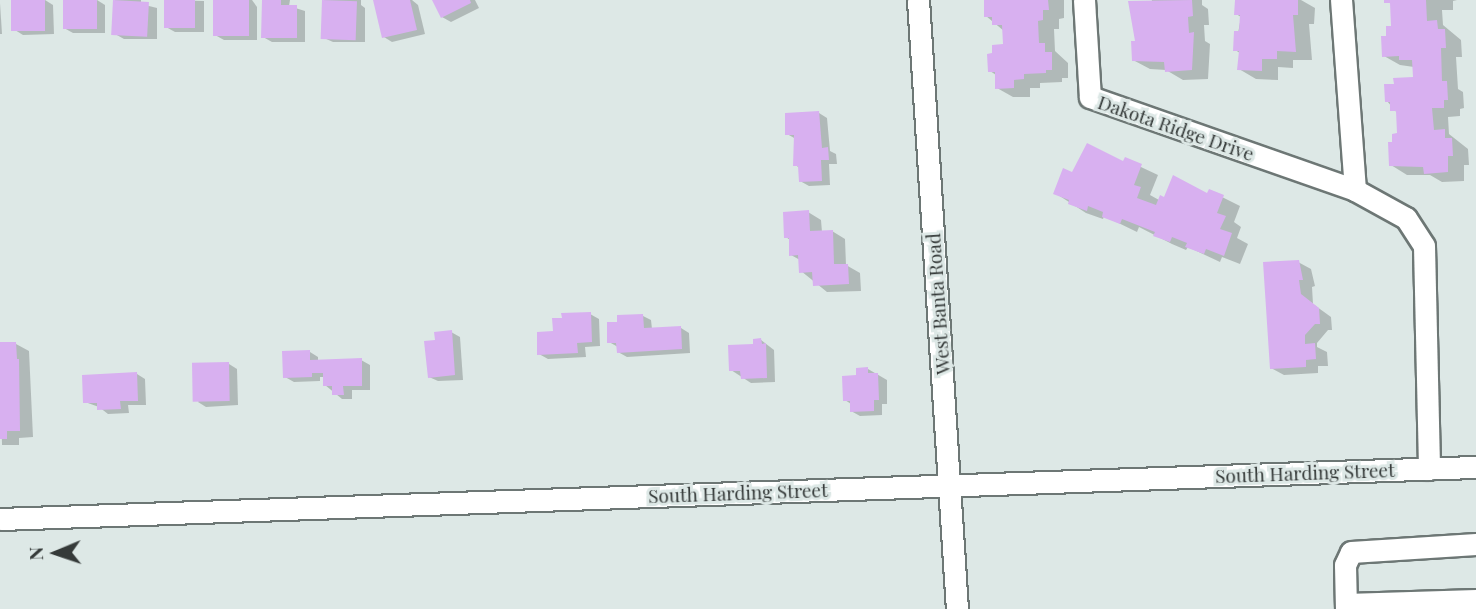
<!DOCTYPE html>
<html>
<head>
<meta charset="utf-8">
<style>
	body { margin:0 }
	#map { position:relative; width:1476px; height:609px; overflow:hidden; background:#dde8e6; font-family:"Playfair Display",serif }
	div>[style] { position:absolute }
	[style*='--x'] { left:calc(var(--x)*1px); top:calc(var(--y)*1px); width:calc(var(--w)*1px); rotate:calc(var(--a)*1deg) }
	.shadow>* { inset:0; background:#0003 }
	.building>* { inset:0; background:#d8b0f0; transform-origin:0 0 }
	.roads { filter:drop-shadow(2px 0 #6d7775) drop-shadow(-2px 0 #6d7775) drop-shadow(0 2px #6d7775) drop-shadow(0 -2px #6d7775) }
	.minor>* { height:21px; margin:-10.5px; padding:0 10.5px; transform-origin:10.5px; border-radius:10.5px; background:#fff }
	span { translate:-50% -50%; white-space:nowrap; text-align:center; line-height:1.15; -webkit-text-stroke:6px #dde8e6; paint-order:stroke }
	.street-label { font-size:19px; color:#353a39 }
	.north { position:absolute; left:21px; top:518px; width:70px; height:70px; -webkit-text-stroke:5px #dde8e6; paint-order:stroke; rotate:268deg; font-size:19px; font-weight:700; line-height:28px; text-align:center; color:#353a39 }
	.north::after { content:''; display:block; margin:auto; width:24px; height:32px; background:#353a39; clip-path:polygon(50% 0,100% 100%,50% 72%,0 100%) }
</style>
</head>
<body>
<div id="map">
	<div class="shadow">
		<i style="clip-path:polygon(13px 0,45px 0,53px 5px,54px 34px,23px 35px,15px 30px)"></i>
		<i style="clip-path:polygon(64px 0,97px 0,105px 5px,105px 33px,73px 33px,64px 28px)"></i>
		<i style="clip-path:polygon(115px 0,141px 0,141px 4px,157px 8px,157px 39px,124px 39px,115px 34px)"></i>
		<i style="clip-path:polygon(166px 0,204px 1px,204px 32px,175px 32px,166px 27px)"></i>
		<i style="clip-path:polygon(215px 0,252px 0,257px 7px,257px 40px,224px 40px,215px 35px)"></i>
		<i style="clip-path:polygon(264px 0,290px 0,289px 6px,305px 11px,305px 42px,272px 42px,263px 37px)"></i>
		<i style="clip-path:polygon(324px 0,361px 0,361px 5px,365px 8px,365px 42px,333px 42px,324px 38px)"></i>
		<i style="clip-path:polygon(375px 0,412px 0,418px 5px,425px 34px,392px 42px,384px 37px)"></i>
		<i style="clip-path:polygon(434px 0,475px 0,479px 8px,451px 22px,442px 17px)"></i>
		<i style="clip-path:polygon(986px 0,1064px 0,1064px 18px,1059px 19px,1059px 29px,1054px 29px,1055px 51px,1068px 63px,1068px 78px,1062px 78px,1062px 82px,1040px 83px,1040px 88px,1030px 88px,1030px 97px,1013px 97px,997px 88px,996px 75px,990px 71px,1005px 46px,1004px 31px,986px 16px)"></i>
		<i style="clip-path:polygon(1152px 0,1202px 0,1202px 5px,1208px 9px,1209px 25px,1204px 25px,1205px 41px,1210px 44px,1208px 79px,1183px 80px,1166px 70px,1150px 69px,1133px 60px)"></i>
		<i style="clip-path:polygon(1237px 0,1301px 0,1315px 8px,1314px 24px,1309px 24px,1312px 60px,1293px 60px,1293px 68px,1278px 67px,1278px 80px,1256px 79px,1239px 69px,1240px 53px,1235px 50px,1241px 17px,1236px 14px)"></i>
		<i style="clip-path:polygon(1386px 0,1457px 0,1453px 1px,1453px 10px,1442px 10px,1443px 25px,1461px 40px,1462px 57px,1456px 57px,1458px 89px,1463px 92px,1464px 108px,1460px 109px,1460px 116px,1448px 117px,1449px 134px,1468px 149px,1469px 165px,1464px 165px,1464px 181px,1442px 182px,1430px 175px,1407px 175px,1391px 165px,1394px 143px,1399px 135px,1398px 114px,1387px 101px,1395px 86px,1414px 79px,1414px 67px,1400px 65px,1384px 56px,1393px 27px,1392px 5px)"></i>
		<i style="clip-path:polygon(0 3px,2px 34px,0 34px)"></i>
		<i style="clip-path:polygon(819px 113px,827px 118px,830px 151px,836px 154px,837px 164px,829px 164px,830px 185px,809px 186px,800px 181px,800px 168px,795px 165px,796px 139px,787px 134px)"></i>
		<i style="clip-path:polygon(1126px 160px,1158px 175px,1150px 195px,1159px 200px,1208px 196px,1210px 191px,1240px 206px,1234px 222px,1241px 227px,1237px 238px,1248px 244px,1240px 264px,1222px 257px,1220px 262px,1188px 247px,1186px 250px,1172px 244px,1139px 227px,1137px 232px,1104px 216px,1103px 219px,1086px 213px,1055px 193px,1072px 174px,1124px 164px)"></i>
		<i style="clip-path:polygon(808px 212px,821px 220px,822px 232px,832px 231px,845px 239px,846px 265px,860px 273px,861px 291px,827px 292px,801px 271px,800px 260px,791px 255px,790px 240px,786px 237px)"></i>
		<i style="clip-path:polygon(1298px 262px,1311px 269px,1315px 286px,1312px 287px,1313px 304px,1331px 317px,1332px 330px,1328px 330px,1317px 343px,1317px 347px,1327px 352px,1328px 366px,1318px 366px,1318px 373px,1284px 375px,1271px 368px)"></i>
		<i style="clip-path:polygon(590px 314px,599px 319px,600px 346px,585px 347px,586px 357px,548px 359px,539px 354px,555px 333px)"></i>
		<i style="clip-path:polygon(643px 316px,651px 320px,652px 329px,681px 328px,689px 333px,690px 353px,627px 357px,618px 352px,618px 347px,609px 342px,619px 323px)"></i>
		<i style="clip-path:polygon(451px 332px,460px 337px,463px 380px,438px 381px,429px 377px)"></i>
		<i style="clip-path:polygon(761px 340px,774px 350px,775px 382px,751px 383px,731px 370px)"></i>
		<i style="clip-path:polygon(16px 344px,29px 351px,33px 437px,19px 438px,19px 445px,2px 445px,0 361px)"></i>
		<i style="clip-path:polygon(310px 352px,318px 357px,318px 361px,361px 360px,370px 365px,370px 390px,352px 390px,352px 399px,342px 399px,325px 385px,325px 377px,320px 377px,320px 381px,294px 382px,285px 377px)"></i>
		<i style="clip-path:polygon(229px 364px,237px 369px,238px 405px,206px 407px,198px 402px)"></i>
		<i style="clip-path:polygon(868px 369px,887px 380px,887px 404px,882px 404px,882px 415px,860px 416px,851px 411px,851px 404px,845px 400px,858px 377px)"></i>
		<i style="clip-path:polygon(137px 374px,145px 379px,146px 405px,128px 405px,129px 413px,108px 414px,99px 407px,85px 402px)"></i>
	</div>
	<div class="building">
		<i style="left:11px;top:0;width:34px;height:31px"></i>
		<i style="left:63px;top:0;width:34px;height:29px"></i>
		<i style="left:113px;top:0;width:36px;height:35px;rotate:3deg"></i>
		<i style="left:164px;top:0;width:31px;height:28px"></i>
		<i style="left:213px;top:0;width:36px;height:36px"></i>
		<i style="clip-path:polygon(262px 0,281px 0,281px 5px,297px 5px,297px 38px,261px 38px)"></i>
		<i style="left:322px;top:0;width:35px;height:39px;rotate:2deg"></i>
		<i style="clip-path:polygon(373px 0,410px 0,417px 30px,382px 38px)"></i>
		<i style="clip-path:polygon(432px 0,470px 0,471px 3px,441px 18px)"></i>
		<i style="clip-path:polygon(984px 0,1048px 0,1049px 10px,1043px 10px,1043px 20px,1038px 21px,1039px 43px,1045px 43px,1045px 52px,1052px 52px,1052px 70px,1046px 70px,1046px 73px,1024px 74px,1024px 79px,1014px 80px,1014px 88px,995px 89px,995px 72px,988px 72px,987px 54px,992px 53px,992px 45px,1003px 44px,1002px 25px,992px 25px,992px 17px,984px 17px)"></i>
		<i style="clip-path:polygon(1192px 0,1193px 16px,1188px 17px,1189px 33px,1194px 32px,1192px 70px,1165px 72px,1164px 62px,1132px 61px,1131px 41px,1135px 41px,1128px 1px)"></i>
		<i style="clip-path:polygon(1235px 0,1298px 0,1298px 15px,1293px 15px,1296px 52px,1277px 51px,1277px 59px,1262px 59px,1262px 71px,1237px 70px,1239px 51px,1233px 51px,1234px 31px,1239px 31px,1240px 15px,1234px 15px)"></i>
		<i style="clip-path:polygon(1384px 0,1426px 0,1427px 21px,1437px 20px,1438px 29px,1445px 29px,1446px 48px,1441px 48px,1442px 81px,1447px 81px,1448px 100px,1444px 100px,1444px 108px,1432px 108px,1434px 130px,1445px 129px,1445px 138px,1452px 138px,1453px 156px,1448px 156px,1448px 172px,1424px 174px,1423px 167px,1389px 166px,1388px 142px,1392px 142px,1392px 134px,1397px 133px,1396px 111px,1390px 111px,1390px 102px,1385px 102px,1384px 84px,1394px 84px,1393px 78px,1413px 77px,1412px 60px,1399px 60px,1399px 56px,1382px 57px,1381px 36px,1386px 36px,1386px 26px,1391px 26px,1390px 3px,1384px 3px)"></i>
		<i style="clip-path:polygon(819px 111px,822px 148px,828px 147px,829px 160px,821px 160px,822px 181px,799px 182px,798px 166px,793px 166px,794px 135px,785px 135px,785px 113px)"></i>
		<i style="clip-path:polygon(1087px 143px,1123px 161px,1125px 157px,1142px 164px,1134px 185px,1141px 187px,1137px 198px,1156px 205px,1160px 195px,1164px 197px,1173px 175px,1207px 193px,1209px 189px,1224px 195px,1217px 213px,1226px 216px,1220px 229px,1232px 233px,1224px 256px,1206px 249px,1204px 254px,1185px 247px,1187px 243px,1172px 237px,1170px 242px,1153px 236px,1155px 232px,1122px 219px,1120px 224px,1102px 217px,1103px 212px,1088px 206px,1087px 211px,1068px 204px,1069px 200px,1053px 194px,1063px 168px,1072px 172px)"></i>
		<i style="clip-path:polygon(809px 210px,810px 231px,833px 230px,834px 264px,848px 264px,849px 284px,813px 286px,812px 272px,799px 273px,798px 255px,789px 256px,789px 238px,784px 238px,783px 212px)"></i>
		<i style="clip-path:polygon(1299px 260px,1303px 280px,1299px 280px,1301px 294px,1319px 308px,1320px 324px,1315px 324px,1305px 335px,1305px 344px,1315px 343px,1316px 359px,1306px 360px,1306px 367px,1270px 369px,1263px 262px)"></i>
		<i style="clip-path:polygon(591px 312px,592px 342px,577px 343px,578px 353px,537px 355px,537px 332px,553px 331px,552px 318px,562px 318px,561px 313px)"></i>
		<i style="clip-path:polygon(643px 314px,644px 328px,681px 326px,682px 349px,617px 353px,616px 343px,607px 343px,607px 322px,617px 322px,617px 315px)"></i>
		<i style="clip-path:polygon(452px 330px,455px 375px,428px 378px,424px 341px,435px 340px,434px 332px)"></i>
		<i style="clip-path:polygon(761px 338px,762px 344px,766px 343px,767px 378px,741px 379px,740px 371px,729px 371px,728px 345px,753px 344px,753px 339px)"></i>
		<i style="clip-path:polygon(0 342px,16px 342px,17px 359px,19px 359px,20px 431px,7px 431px,7px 439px,0 439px)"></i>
		<i style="clip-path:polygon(310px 350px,310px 360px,362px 358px,362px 386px,343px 386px,344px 395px,332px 395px,332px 386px,323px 386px,323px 373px,312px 373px,312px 377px,283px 378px,282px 351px)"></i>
		<i style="left:229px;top:362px;width:39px;height:37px;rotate:89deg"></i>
		<i style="clip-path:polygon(868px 367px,868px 373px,878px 373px,879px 400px,874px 400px,874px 411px,850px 412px,850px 401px,843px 401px,842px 376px,856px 375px,856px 368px)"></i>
		<i style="clip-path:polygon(137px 372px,138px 401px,120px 401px,121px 409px,97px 410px,97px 403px,83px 403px,82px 375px)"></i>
	</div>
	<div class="roads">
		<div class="minor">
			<i style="--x:918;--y:0;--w:610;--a:86.34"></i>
			<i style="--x:1084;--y:0;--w:97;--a:86.5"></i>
			<i style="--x:1090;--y:97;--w:281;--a:19.3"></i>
			<i style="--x:1355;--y:190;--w:191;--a:-94.2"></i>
			<i style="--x:1355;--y:190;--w:58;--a:28.8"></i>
			<i style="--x:1406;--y:218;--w:33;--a:57"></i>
			<i style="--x:1424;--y:246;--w:223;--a:88.7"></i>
			<i style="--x:0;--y:519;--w:1477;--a:-2.02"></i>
			<i style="--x:1346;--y:604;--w:130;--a:-1.8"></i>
			<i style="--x:1346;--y:609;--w:44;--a:-91.3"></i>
			<i style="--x:1345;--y:565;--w:14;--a:-65"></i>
			<i style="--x:1351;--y:552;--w:125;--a:-3.7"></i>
		</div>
	</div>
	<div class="street-label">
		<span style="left:1176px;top:128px;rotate:19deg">Dakota Ridge Drive</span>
		<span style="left:938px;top:304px;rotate:-94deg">West Banta Road</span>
		<span style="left:1305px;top:473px;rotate:-2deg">South Harding Street</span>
		<span style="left:738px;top:493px;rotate:-2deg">South Harding Street</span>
	</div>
	<div class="north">N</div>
</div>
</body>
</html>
